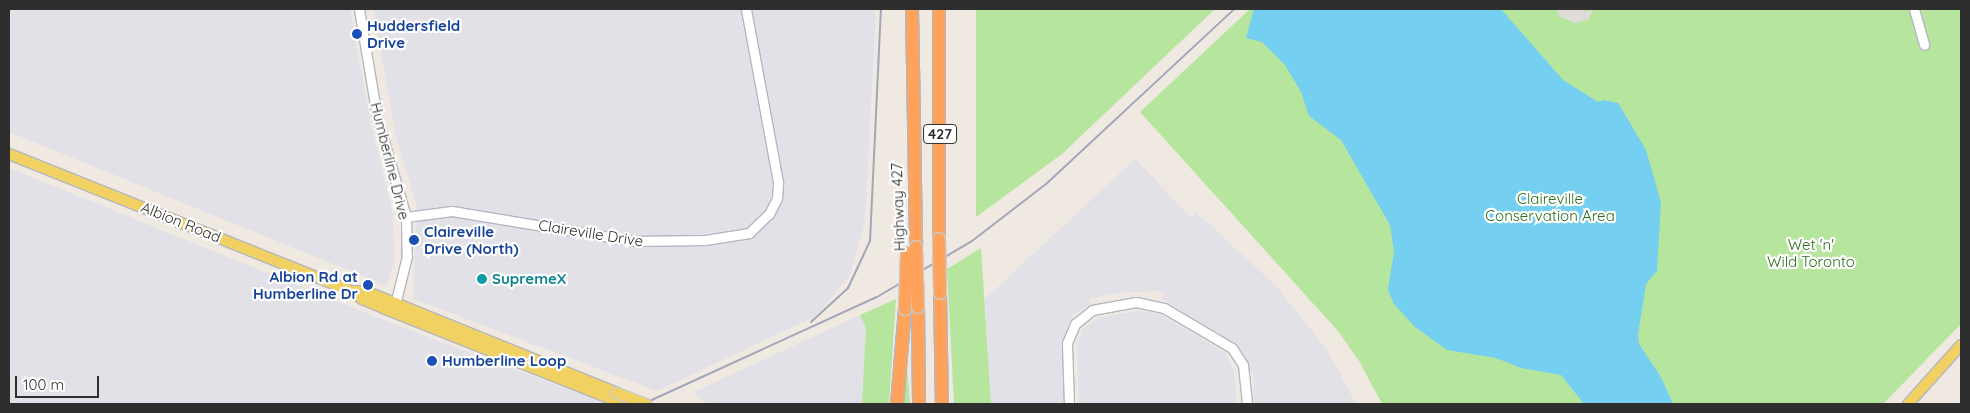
<!DOCTYPE html>
<html>
<head>
<meta charset="utf-8">
<style>
	body { margin:0 }
	#map { position:relative; width:1970px; height:413px; overflow:hidden; background:#efe9e1; font-family:Quicksand,sans-serif }
	div>[style] { position:absolute }
	[style*='--x'] { left:calc(var(--x)*1px); top:calc(var(--y)*1px); width:calc(var(--w)*1px); rotate:calc(var(--a)*1deg) }
	.industrial>* { inset:0; background:#e3e1e8 }
	.green>* { inset:0; background:#b6e59e }
	.plaza>* { inset:0; background:#dfdcd8 }
	.water>* { inset:0; background:#75cff0 }
	.roads { filter:drop-shadow(1px 0 #b4b7c1) drop-shadow(-1px 0 #b4b7c1) drop-shadow(0 1px #b4b7c1) drop-shadow(0 -1px #b4b7c1) }
	.minor>* { height:9px; margin:-4.5px; padding:0 4.5px; transform-origin:4.5px; border-radius:4.5px; background:#fff }
	.major>* { height:10px; margin:-5px; padding:0 5px; transform-origin:5px; border-radius:5px; background:#f2d163 }
	.highway>* { height:12px; margin:-6px; padding:0 6px; transform-origin:6px; border-radius:6px; background:#ffa35c }
	.rail>* { height:2px; margin:-1px; padding:0 1px; transform-origin:1px; border-radius:1px; background:#a3a6b8 }
	.bridges { filter:drop-shadow(1px 0 #c9c9c9) drop-shadow(-1px 0 #c9c9c9) drop-shadow(0 1px #c9c9c9) drop-shadow(0 -1px #c9c9c9) }
	.major-bridge>* { height:10px; margin:-5px; padding:0 5px; transform-origin:5px; border-radius:5px; background:#f2d163 }
	.highway-bridge>* { height:12px; margin:-6px; padding:0 6px; transform-origin:6px; border-radius:6px; background:#ffa35c }
	.dots>* { width:14px; height:14px; translate:-50% -50%; box-sizing:border-box; border:2px solid #fff; border-radius:50% }
	span { translate:-50% -50%; white-space:nowrap; text-align:center; line-height:1.15; -webkit-text-stroke:4.5px #fff; paint-order:stroke }
	.shield-label span { padding:1px 4px; background:#fff; border:1px solid; border-radius:4px; -webkit-text-stroke-width:0 }
	.shield-label { font-size:14px; color:#2e2e2e; font-weight:700 }
	.transit-label { font-size:15px; color:#164399; font-weight:700 }
	.left { translate:0 -50%; text-align:left }
	.right { translate:-100% -50%; text-align:right }
	.street-label { font-size:15px; color:#2e2e2e }
	.park-label { font-size:15px; color:#2c6e1b }
	.culture-label { font-size:15px; color:#0d838f; font-weight:700 }
	.frame { position:absolute; inset:0; border:10px solid #2e2e2e; pointer-events:none }
	.scale { position:absolute; left:15px; top:376px; width:84px; height:22px; box-sizing:border-box; border:2px solid #2e2e2e; border-top:0; padding-left:6px; font-size:15px; line-height:18px; white-space:nowrap; color:#2e2e2e; -webkit-text-stroke:4px #fff; paint-order:stroke }
</style>
</head>
<body>
<div id="map">
	<div class="industrial">
		<i style="clip-path:polygon(9px 9px,350px 9px,369px 115px,392px 210px,395px 258px,387px 286px,9px 132px)"></i>
		<i style="clip-path:polygon(373px 9px,876px 9px,865px 222px,850px 275px,816px 316px,657px 391px,413px 299px,417px 207px,396px 138px)"></i>
		<i style="clip-path:polygon(1135px 159px,1192px 218px,1195px 211px,1276px 286px,1328px 351px,1356px 404px,1254px 404px,1253px 372px,1248px 373px,1246px 359px,1238px 345px,1162px 299px,1164px 291px,1128px 292px,1090px 298px,1090px 305px,1073px 315px,1063px 338px,1064px 404px,991px 404px,985px 299px)"></i>
		<i style="clip-path:polygon(9px 168px,383px 320px,605px 403px,9px 404px)"></i>
		<i style="clip-path:polygon(1136px 311px,1160px 314px,1225px 353px,1234px 371px,1237px 404px,1079px 404px,1077px 346px,1082px 330px,1098px 318px)"></i>
		<i style="clip-path:polygon(860px 315px,866px 328px,862px 404px,707px 404px,694px 392px)"></i>
	</div>
	<div class="green">
		<i style="clip-path:polygon(976px 9px,1215px 9px,1062px 154px,976px 217px)"></i>
		<i style="clip-path:polygon(1250px 9px,1961px 9px,1961px 324px,1883px 404px,1382px 404px,1359px 361px,1338px 331px,1140px 112px)"></i>
		<i style="clip-path:polygon(981px 248px,991px 404px,954px 404px,947px 269px)"></i>
		<i style="clip-path:polygon(896px 299px,889px 404px,862px 404px,866px 328px,860px 315px)"></i>
		<i style="clip-path:polygon(907px 367px,910px 404px,903px 404px,906px 369px)"></i>
	</div>
	<div class="plaza">
		<i style="clip-path:polygon(1557px 9px,1584px 9px,1584px 12px,1594px 9px,1588px 20px,1575px 23px,1560px 17px)"></i>
	</div>
	<div class="water">
		<i style="clip-path:polygon(1254px 9px,1501px 9px,1563px 80px,1598px 102px,1604px 100px,1618px 103px,1646px 150px,1661px 202px,1657px 271px,1646px 284px,1638px 335px,1639px 344px,1661px 377px,1673px 404px,1584px 404px,1561px 375px,1521px 368px,1496px 358px,1447px 350px,1415px 327px,1394px 304px,1388px 290px,1394px 251px,1390px 225px,1341px 140px,1309px 116px,1301px 92px,1285px 65px,1262px 42px,1246px 38px)"></i>
	</div>
	<div class="roads">
		<div class="minor">
			<i style="--x:359;--y:9;--w:109;--a:80.5"></i>
			<i style="--x:377;--y:117;--w:104;--a:73.8"></i>
			<i style="--x:406;--y:217;--w:39;--a:89"></i>
			<i style="--x:407;--y:256;--w:55;--a:103.8"></i>
			<i style="--x:1914;--y:9;--w:37;--a:74"></i>
			<i style="--x:406;--y:217;--w:46;--a:-7.4"></i>
			<i style="--x:452;--y:211;--w:183;--a:9.4"></i>
			<i style="--x:633;--y:241;--w:72;--a:-0.8"></i>
			<i style="--x:705;--y:240;--w:45;--a:-9"></i>
			<i style="--x:749;--y:233;--w:28;--a:-44"></i>
			<i style="--x:769;--y:214;--w:18;--a:-63"></i>
			<i style="--x:777;--y:198;--w:16;--a:-86"></i>
			<i style="--x:778;--y:182;--w:176;--a:-100.5"></i>
			<i style="--x:1069;--y:404;--w:61;--a:-91.9"></i>
			<i style="--x:1067;--y:343;--w:21;--a:-67"></i>
			<i style="--x:1075;--y:324;--w:22;--a:-39"></i>
			<i style="--x:1092;--y:310;--w:45;--a:-10.3"></i>
			<i style="--x:1136;--y:302;--w:29;--a:12"></i>
			<i style="--x:1164;--y:308;--w:79;--a:30.5"></i>
			<i style="--x:1232;--y:348;--w:20;--a:57"></i>
			<i style="--x:1243;--y:365;--w:39;--a:84"></i>
		</div>
		<div class="major">
			<i style="--x:9;--y:154;--w:369;--a:21.8"></i>
			<i style="--x:352;--y:291;--w:13;--a:39"></i>
			<i style="--x:362;--y:299;--w:23;--a:23"></i>
			<i style="--x:383;--y:308;--w:259;--a:21.7"></i>
			<i style="--x:352;--y:291;--w:13;--a:0"></i>
			<i style="--x:365;--y:291;--w:272;--a:22"></i>
			<i style="--x:1908;--y:404;--w:79;--a:-48.1"></i>
		</div>
		<div class="highway">
			<i style="--x:912;--y:9;--w:238;--a:89"></i>
			<i style="--x:939;--y:239;--w:230;--a:-90"></i>
			<i style="--x:940;--y:293;--w:111;--a:89"></i>
			<i style="--x:918;--y:307;--w:97;--a:89.4"></i>
			<i style="--x:897;--y:404;--w:95;--a:-85.2"></i>
		</div>
	</div>
	<div class="rail">
		<i style="--x:811;--y:322;--w:50;--a:-42.6"></i>
		<i style="--x:848;--y:288;--w:52;--a:-64.9"></i>
		<i style="--x:870;--y:241;--w:232;--a:-87.3"></i>
		<i style="--x:643;--y:404;--w:257;--a:-24.6"></i>
		<i style="--x:877;--y:297;--w:110;--a:-30.5"></i>
		<i style="--x:972;--y:241;--w:93;--a:-37.6"></i>
		<i style="--x:1046;--y:184;--w:257;--a:-42.9"></i>
	</div>
	<div class="bridges">
		<div class="major-bridge">
			<i style="--x:617;--y:393;--w:31;--a:21"></i>
		</div>
		<div class="highway-bridge">
			<i style="--x:939;--y:239;--w:54;--a:88.9"></i>
			<i style="--x:916;--y:247;--w:60;--a:88.1"></i>
			<i style="--x:905;--y:309;--w:56;--a:-88"></i>
		</div>
	</div>
	<div class="dots">
		<i style="left:357px;top:34px;background:#1a4fb4"></i>
		<i style="left:414px;top:240px;background:#1a4fb4"></i>
		<i style="left:482px;top:279px;background:#0f9aa8"></i>
		<i style="left:368px;top:285px;background:#1a4fb4"></i>
		<i style="left:432px;top:361px;background:#1a4fb4"></i>
	</div>
	<div class="shield-label">
		<span style="left:940px;top:134px">427</span>
	</div>
	<div class="transit-label">
		<span class="left" style="left:367px;top:34px">Huddersfield<br>Drive</span>
		<span class="left" style="left:424px;top:240px">Claireville<br>Drive (North)</span>
		<span class="right" style="left:358px;top:285px">Albion Rd at<br>Humberline Dr</span>
		<span class="left" style="left:442px;top:361px">Humberline Loop</span>
	</div>
	<div class="street-label">
		<span style="left:390px;top:161px;rotate:76deg">Humberline Drive</span>
		<span style="left:898px;top:207px;rotate:-92deg">Highway 427</span>
		<span style="left:181px;top:222px;rotate:22deg">Albion Road</span>
		<span style="left:591px;top:233px;rotate:9deg">Claireville Drive</span>
	</div>
	<div class="park-label">
		<span style="left:1550px;top:207px">Claireville<br>Conservation Area</span>
		<span style="left:1811px;top:253px">Wet 'n'<br>Wild Toronto</span>
	</div>
	<div class="culture-label">
		<span class="left" style="left:492px;top:279px">SupremeX</span>
	</div>
	<div class="frame"></div>
	<div class="scale">100 m</div>
</div>
</body>
</html>
